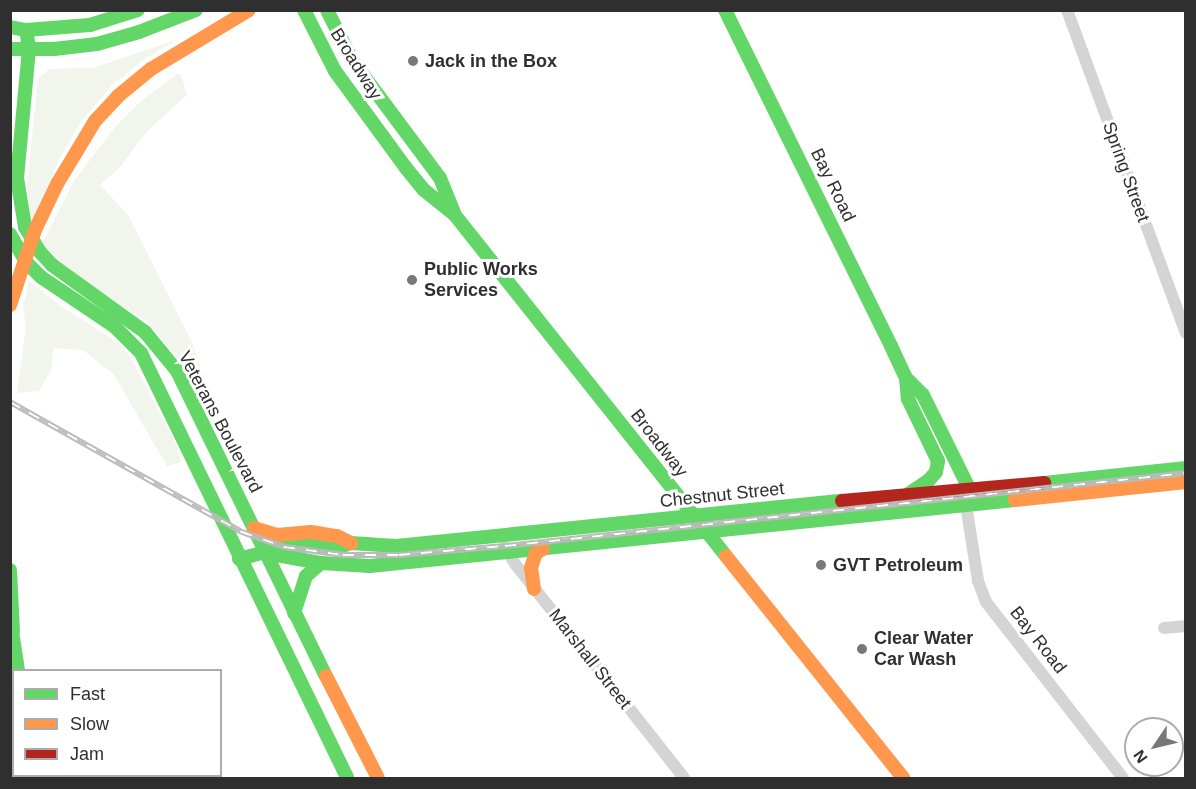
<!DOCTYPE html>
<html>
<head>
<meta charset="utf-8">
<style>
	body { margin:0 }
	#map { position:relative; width:1196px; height:789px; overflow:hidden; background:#fff; font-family:Helvetica,sans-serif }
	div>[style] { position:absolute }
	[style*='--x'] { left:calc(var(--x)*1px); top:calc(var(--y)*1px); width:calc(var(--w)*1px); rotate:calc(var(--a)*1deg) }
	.green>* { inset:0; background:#f1f5eb }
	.street>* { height:12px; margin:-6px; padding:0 6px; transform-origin:6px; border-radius:6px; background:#d4d4d4 }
	.fast>* { height:14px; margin:-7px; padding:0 7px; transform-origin:7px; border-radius:7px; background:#63d668 }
	.slow>* { height:14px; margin:-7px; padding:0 7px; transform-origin:7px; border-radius:7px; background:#ff974d }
	.jam>* { height:14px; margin:-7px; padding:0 7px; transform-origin:7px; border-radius:7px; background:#b3261e }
	.rail>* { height:6px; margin-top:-3px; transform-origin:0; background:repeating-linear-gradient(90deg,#fff 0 11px,#bbb 0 22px); box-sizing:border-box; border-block:2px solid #bbb }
	.dots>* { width:16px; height:16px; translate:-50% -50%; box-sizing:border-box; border:3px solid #fff; border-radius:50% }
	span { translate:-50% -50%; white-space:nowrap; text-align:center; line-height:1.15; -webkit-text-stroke:6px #fff; paint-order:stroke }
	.poi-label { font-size:18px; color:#2f2f2f; font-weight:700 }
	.left { translate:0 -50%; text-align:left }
	.street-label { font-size:18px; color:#2f2f2f }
	.frame { position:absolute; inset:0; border:12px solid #2f2f2f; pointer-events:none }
	.legend { position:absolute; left:12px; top:669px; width:210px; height:108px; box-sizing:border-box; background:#fff; border:2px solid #acacac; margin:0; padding:8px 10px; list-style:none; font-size:18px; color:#2f2f2f }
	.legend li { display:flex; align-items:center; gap:12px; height:30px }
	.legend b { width:30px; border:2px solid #acacac }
	.north { position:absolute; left:1124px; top:717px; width:60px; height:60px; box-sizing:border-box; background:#fff; border:2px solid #acacac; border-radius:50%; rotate:235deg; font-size:16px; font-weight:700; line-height:24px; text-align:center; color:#2f2f2f }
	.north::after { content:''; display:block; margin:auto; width:21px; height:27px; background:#787878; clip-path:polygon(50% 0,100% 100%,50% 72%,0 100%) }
</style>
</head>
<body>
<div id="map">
	<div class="green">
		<i style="clip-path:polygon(179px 39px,146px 58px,113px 84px,80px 123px,61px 156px,31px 222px,27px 185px,38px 79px,49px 69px,93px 68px)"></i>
		<i style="clip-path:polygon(177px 74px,181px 74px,187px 95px,147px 131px,121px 166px,100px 185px,128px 215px,192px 343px,207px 384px,211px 422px,186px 370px,149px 323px,83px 280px,42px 244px,74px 181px,115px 127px,142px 100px)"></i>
		<i style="clip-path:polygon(29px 281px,62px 307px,120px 344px,131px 358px,177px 447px,181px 462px,167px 466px,114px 375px,83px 350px,53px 348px,52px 368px,39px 391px,17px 393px,26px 326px,23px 307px)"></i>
	</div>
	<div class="street">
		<i style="--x:1067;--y:10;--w:344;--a:69.8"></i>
		<i style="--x:966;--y:505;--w:77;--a:81"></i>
		<i style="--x:978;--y:581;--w:22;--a:69"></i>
		<i style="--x:986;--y:602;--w:223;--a:52.1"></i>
		<i style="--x:505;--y:547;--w:21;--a:59"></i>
		<i style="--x:516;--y:565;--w:271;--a:51.7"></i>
		<i style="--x:1164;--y:628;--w:22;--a:-5"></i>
	</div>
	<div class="fast">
		<i style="--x:304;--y:10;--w:68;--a:63.1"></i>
		<i style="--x:335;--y:71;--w:120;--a:53.8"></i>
		<i style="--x:406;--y:168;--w:28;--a:51"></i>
		<i style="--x:424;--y:190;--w:38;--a:39"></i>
		<i style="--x:454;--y:214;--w:437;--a:51.5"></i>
		<i style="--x:327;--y:10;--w:56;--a:63.4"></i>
		<i style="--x:352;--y:60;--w:147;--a:53.3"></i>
		<i style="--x:440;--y:178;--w:38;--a:68"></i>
		<i style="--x:725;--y:10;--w:375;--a:63.7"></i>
		<i style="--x:891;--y:346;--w:35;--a:65"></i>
		<i style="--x:906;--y:378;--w:21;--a:85"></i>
		<i style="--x:908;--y:399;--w:69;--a:64.2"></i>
		<i style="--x:938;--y:461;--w:11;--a:100"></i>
		<i style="--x:936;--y:472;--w:11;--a:131"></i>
		<i style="--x:929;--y:480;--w:25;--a:146"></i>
		<i style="--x:10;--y:27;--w:16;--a:11"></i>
		<i style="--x:26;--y:30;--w:64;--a:-4.5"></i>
		<i style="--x:90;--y:25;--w:50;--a:-17.4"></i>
		<i style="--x:27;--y:35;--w:14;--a:82"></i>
		<i style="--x:29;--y:49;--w:130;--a:95.3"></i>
		<i style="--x:17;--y:178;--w:50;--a:80.7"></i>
		<i style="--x:25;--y:227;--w:29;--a:59"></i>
		<i style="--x:40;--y:252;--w:18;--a:47"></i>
		<i style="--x:52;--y:265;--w:115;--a:35.8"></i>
		<i style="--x:145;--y:332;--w:50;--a:50.6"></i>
		<i style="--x:177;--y:371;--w:339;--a:64"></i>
		<i style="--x:10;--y:49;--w:44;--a:0"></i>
		<i style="--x:54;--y:49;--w:43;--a:-6.6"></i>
		<i style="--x:97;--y:44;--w:44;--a:-15.9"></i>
		<i style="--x:139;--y:32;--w:61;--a:-21.1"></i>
		<i style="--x:10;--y:234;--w:34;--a:60"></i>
		<i style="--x:27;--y:263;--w:20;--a:45"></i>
		<i style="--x:41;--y:277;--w:89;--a:34"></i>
		<i style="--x:115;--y:327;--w:37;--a:45"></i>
		<i style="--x:141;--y:353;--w:472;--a:64.1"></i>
		<i style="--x:906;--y:378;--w:24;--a:45"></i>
		<i style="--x:923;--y:395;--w:106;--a:63.7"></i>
		<i style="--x:1044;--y:483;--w:143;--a:-6"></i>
		<i style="--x:271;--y:554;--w:51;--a:10.2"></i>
		<i style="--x:321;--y:563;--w:49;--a:3.5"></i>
		<i style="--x:370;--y:566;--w:648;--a:-5.84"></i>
		<i style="--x:239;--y:559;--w:47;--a:-14.9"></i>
		<i style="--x:284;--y:547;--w:21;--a:-5"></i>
		<i style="--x:305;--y:545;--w:32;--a:5"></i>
		<i style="--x:337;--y:548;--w:15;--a:-20"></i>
		<i style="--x:351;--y:543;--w:45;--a:3.8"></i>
		<i style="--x:396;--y:546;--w:448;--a:-5.8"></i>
		<i style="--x:10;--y:570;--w:61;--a:87.2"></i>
		<i style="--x:294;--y:613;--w:39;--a:-72"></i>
		<i style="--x:306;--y:576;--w:20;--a:-41"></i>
		<i style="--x:10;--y:618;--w:53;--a:81.3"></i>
	</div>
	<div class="slow">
		<i style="--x:10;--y:305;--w:79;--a:-71.6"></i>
		<i style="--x:35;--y:230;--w:51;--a:-64.4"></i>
		<i style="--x:57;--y:184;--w:74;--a:-58.9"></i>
		<i style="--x:95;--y:121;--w:34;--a:-47"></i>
		<i style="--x:118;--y:96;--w:43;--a:-39.3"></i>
		<i style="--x:151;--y:69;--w:114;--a:-31"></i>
		<i style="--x:1015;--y:500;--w:172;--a:-6"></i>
		<i style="--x:254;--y:528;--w:24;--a:17"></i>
		<i style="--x:277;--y:535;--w:34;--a:-5"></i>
		<i style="--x:311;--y:532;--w:26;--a:9"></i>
		<i style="--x:337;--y:536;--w:16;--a:27"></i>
		<i style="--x:726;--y:556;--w:284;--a:51.4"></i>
		<i style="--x:534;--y:589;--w:21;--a:-98"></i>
		<i style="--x:531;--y:568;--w:16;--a:-72"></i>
		<i style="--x:536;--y:553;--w:8;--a:-30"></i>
		<i style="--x:326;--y:676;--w:114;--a:63"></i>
		<i style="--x:25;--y:776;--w:2;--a:90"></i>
	</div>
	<div class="jam">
		<i style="--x:842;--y:501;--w:203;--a:-5.1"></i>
	</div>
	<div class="rail">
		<i style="--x:10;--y:402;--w:266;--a:29.3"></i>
		<i style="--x:242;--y:532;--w:45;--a:19.7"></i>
		<i style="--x:284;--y:547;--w:60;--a:7.7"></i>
		<i style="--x:343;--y:555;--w:56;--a:0"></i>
		<i style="--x:399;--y:555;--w:106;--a:-4.9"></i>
		<i style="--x:505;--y:546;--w:685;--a:-6.12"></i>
	</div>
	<div class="dots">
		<i style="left:413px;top:61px;background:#787878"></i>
		<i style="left:412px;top:280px;background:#787878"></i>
		<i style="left:821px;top:565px;background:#787878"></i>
		<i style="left:862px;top:649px;background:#787878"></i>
	</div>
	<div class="poi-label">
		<span class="left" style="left:425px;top:61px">Jack in the Box</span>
		<span class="left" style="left:424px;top:280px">Public Works<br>Services</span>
		<span class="left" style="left:833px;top:565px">GVT Petroleum</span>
		<span class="left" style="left:874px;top:649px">Clear Water<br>Car Wash</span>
	</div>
	<div class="street-label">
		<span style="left:356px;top:64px;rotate:58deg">Broadway</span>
		<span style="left:1126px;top:172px;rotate:70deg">Spring Street</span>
		<span style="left:833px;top:185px;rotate:64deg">Bay Road</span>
		<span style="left:220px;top:422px;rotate:62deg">Veterans Boulevard</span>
		<span style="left:659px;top:443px;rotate:52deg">Broadway</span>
		<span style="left:722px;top:495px;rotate:-6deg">Chestnut Street</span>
		<span style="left:1038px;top:640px;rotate:52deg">Bay Road</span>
		<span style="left:590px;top:659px;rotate:52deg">Marshall Street</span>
	</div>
	<div class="frame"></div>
	<ul class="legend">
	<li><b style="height:8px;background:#63d668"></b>Fast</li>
	<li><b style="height:8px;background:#ff974d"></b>Slow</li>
	<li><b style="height:8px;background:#b3261e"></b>Jam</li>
	</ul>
	<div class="north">N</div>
</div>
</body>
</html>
